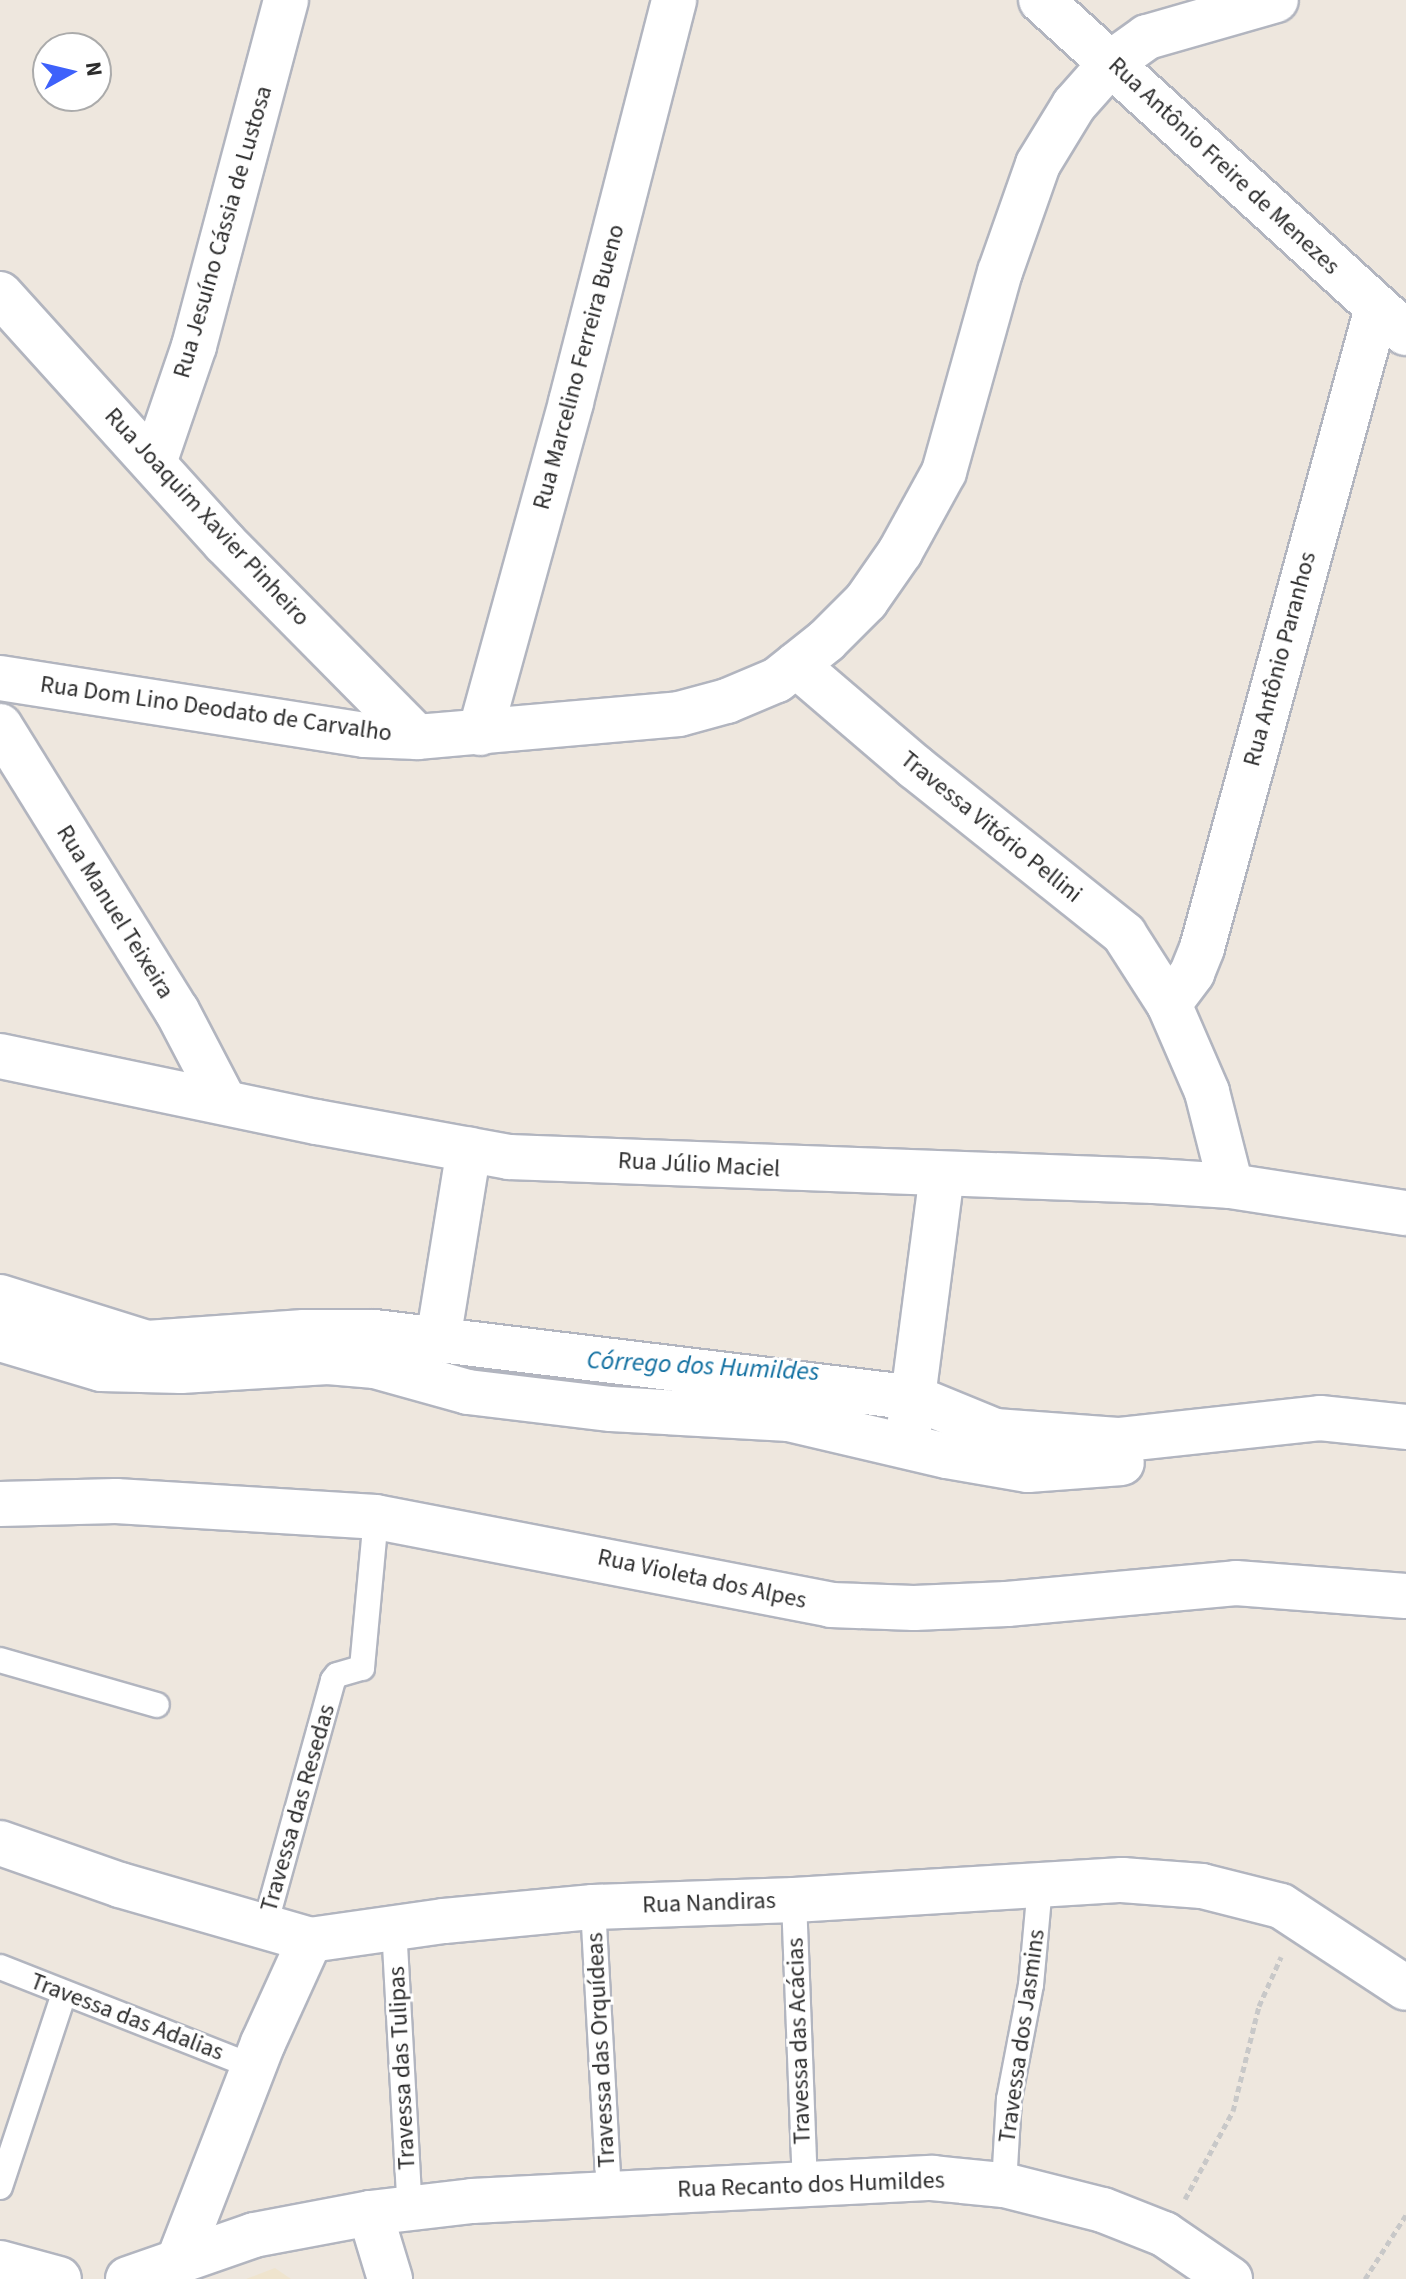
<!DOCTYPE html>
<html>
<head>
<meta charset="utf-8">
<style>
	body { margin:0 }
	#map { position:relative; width:1406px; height:2279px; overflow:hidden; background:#eee7de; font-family:"Source Sans 3",sans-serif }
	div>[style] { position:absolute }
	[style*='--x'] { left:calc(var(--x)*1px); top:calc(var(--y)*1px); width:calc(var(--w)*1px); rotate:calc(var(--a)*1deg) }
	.education>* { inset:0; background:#efe4ce }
	.stream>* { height:12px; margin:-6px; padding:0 6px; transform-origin:6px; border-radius:6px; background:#71cef0 }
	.path>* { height:5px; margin-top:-2.5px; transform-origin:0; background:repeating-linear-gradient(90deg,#c8c8c8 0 6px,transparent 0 10px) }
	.roads { filter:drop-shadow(2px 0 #b2b5bf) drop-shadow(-2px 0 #b2b5bf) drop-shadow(0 2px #b2b5bf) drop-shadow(0 -2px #b2b5bf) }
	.lane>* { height:24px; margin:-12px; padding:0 12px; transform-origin:12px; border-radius:12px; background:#fff }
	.street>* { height:44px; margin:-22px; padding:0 22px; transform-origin:22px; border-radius:22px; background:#fff }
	span { translate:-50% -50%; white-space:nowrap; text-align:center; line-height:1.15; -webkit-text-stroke:6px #fff; paint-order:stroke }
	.street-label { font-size:24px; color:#2c2c2c }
	.water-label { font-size:26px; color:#0d6d9f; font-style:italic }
	.north { position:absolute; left:32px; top:32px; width:80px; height:80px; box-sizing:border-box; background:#fff; border:2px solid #ababab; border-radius:50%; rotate:82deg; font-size:22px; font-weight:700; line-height:32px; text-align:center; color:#2c2c2c }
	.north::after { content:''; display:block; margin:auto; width:28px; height:36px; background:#3e61fb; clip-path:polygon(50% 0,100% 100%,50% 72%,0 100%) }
</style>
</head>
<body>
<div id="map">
	<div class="education">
		<i style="clip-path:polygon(275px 2268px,291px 2279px,246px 2279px)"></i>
	</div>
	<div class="stream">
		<i style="--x:448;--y:1362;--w:66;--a:13.2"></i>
		<i style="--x:554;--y:1381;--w:82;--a:2.8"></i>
	</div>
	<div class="path">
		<i style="--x:1185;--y:2199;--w:100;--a:-61.4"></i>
		<i style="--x:1233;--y:2111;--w:108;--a:-76.1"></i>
		<i style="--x:1259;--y:2006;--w:54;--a:-65.8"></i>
		<i style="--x:1365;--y:2279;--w:76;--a:-57.4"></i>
	</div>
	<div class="roads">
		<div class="lane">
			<i style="--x:0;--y:1660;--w:163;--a:16"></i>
			<i style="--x:794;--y:1900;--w:283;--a:87.8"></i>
			<i style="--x:593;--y:1907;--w:286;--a:86.8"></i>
			<i style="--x:394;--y:1927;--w:282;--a:86.8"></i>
			<i style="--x:264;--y:1929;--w:258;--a:-74.5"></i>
			<i style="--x:333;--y:1680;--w:6;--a:-51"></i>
			<i style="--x:337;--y:1675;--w:26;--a:-16"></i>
			<i style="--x:362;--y:1668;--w:152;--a:-84.7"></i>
			<i style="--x:0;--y:1967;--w:273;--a:21.5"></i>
			<i style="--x:1004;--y:2185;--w:86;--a:-86.7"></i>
			<i style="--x:1009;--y:2099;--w:116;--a:-79.1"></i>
			<i style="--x:1031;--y:1985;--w:98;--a:-84.8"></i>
			<i style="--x:0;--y:2187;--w:204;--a:-71.7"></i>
		</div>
		<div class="street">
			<i style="--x:1041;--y:0;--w:494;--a:42.4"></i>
			<i style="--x:0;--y:294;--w:336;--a:47.9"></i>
			<i style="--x:225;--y:543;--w:273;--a:45.3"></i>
			<i style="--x:154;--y:463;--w:124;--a:-71.1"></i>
			<i style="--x:194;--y:346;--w:358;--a:-75.1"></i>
			<i style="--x:796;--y:665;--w:157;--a:40.6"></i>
			<i style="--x:915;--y:767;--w:268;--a:38.6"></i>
			<i style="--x:1124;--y:934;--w:83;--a:57.3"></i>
			<i style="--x:1169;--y:1004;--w:96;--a:66.6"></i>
			<i style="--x:1207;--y:1092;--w:97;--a:75.7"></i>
			<i style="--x:0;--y:678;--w:369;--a:8.9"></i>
			<i style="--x:365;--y:735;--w:52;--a:2.2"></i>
			<i style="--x:417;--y:737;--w:263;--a:-5"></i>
			<i style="--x:679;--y:714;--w:50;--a:-15.2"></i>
			<i style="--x:727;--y:701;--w:54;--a:-22.8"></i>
			<i style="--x:777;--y:680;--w:63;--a:-38.5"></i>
			<i style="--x:826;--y:641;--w:57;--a:-45"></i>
			<i style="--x:866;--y:601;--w:60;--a:-55.2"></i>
			<i style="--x:900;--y:552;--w:91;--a:-61.2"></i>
			<i style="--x:944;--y:472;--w:208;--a:-74.4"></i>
			<i style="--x:1000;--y:272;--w:114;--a:-70.6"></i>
			<i style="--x:1038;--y:164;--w:69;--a:-58.6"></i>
			<i style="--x:1074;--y:105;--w:57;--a:-48.5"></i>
			<i style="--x:1112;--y:62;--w:43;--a:-35.5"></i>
			<i style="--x:1147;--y:37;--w:134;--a:-16"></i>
			<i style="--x:0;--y:726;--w:335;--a:58.2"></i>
			<i style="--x:177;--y:1011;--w:102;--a:62.4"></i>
			<i style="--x:480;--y:733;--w:343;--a:-74.6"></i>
			<i style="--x:571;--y:402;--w:415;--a:-75.6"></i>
			<i style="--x:1169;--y:1004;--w:39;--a:-53"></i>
			<i style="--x:1192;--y:973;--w:27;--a:-68"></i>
			<i style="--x:1202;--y:948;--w:663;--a:-74.71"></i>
			<i style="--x:0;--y:1056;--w:324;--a:11.8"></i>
			<i style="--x:317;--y:1122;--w:195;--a:10.3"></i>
			<i style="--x:509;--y:1157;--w:645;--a:2.13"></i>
			<i style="--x:1154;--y:1181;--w:77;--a:3.7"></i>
			<i style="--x:1231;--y:1186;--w:177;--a:8.8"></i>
			<i style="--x:0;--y:1297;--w:154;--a:17.4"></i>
			<i style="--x:147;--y:1343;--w:157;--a:-4"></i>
			<i style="--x:304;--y:1332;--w:71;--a:0"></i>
			<i style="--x:375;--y:1332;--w:544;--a:6.97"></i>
			<i style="--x:915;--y:1398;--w:87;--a:22.4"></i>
			<i style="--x:995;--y:1431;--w:123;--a:4.2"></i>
			<i style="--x:1118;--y:1440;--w:203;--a:-6.2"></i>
			<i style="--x:1320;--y:1418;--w:86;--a:6"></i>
			<i style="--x:0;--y:1339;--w:105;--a:16.5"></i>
			<i style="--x:101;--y:1369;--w:80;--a:1.4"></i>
			<i style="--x:181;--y:1371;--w:147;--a:-3.5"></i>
			<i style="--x:328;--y:1362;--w:47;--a:4.9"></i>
			<i style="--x:375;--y:1366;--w:97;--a:15.6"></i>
			<i style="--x:468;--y:1392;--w:144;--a:6.8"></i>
			<i style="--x:611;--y:1409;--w:178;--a:3.2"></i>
			<i style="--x:789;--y:1419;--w:162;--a:13.2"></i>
			<i style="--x:947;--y:1456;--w:82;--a:9.8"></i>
			<i style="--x:1028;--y:1470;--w:94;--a:-4.3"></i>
			<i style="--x:438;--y:1340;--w:193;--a:-80.8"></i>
			<i style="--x:909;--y:1428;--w:256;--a:-82.6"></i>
			<i style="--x:0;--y:1504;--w:116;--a:-1.5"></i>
			<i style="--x:116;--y:1501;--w:260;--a:3.5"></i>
			<i style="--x:376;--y:1517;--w:463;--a:10.9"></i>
			<i style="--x:831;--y:1605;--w:83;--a:2.1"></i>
			<i style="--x:914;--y:1608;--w:93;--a:-2.5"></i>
			<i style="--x:1007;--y:1604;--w:230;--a:-5.2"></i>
			<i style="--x:1236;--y:1583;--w:170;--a:4.4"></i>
			<i style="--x:0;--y:1843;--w:127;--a:19.3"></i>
			<i style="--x:120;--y:1885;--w:198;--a:16.1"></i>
			<i style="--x:310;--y:1940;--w:135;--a:-8.1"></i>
			<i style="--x:444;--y:1921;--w:150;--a:-5.4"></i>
			<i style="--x:593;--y:1907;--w:201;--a:-2"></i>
			<i style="--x:794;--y:1900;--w:329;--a:-3.5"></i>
			<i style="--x:1122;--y:1880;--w:80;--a:4.3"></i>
			<i style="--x:1202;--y:1886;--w:81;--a:14.2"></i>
			<i style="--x:1281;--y:1906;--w:149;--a:33.3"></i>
			<i style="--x:370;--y:2213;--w:69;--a:73.1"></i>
			<i style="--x:178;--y:2262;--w:235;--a:-68.8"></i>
			<i style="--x:263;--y:2043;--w:113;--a:-65.5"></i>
			<i style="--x:0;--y:2263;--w:61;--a:15.2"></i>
			<i style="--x:128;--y:2279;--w:133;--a:-19.2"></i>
			<i style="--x:254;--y:2235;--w:118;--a:-10.7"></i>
			<i style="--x:370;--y:2213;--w:103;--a:-6.7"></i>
			<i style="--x:472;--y:2201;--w:461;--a:-2.9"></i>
			<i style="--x:932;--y:2178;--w:72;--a:5.6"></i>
			<i style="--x:1004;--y:2185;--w:102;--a:14.2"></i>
			<i style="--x:1103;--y:2210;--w:66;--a:21.5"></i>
			<i style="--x:1164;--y:2234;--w:80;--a:34.3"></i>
		</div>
	</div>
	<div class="street-label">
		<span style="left:1224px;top:166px;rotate:43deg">Rua Antônio Freire de Menezes</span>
		<span style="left:223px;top:232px;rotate:-74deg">Rua Jesuíno Cássia de Lustosa</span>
		<span style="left:579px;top:367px;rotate:-75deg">Rua Marcelino Ferreira Bueno</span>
		<span style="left:207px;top:517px;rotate:47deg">Rua Joaquim Xavier Pinheiro</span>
		<span style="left:1280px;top:659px;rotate:-75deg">Rua Antônio Paranhos</span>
		<span style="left:216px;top:709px;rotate:8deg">Rua Dom Lino Deodato de Carvalho</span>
		<span style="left:991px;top:827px;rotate:39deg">Travessa Vitório Pellini</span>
		<span style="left:115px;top:912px;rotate:58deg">Rua Manuel Teixeira</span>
		<span style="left:699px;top:1165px;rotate:3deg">Rua Júlio Maciel</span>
		<span style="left:702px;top:1579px;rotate:12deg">Rua Violeta dos Alpes</span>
		<span style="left:298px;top:1808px;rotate:-74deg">Travessa das Resedas</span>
		<span style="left:709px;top:1903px;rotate:-2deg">Rua Nandiras</span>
		<span style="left:127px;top:2017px;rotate:21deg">Travessa das Adalias</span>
		<span style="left:1022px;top:2036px;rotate:-82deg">Travessa dos Jasmins</span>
		<span style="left:799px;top:2041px;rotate:-92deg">Travessa das Acácias</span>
		<span style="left:601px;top:2050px;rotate:-93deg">Travessa das Orquídeas</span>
		<span style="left:402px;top:2068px;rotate:-93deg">Travessa das Tulipas</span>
		<span style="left:811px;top:2185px;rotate:-2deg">Rua Recanto dos Humildes</span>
	</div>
	<div class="water-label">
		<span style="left:703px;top:1366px;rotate:3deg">Córrego dos Humildes</span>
	</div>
	<div class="north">N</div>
</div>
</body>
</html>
